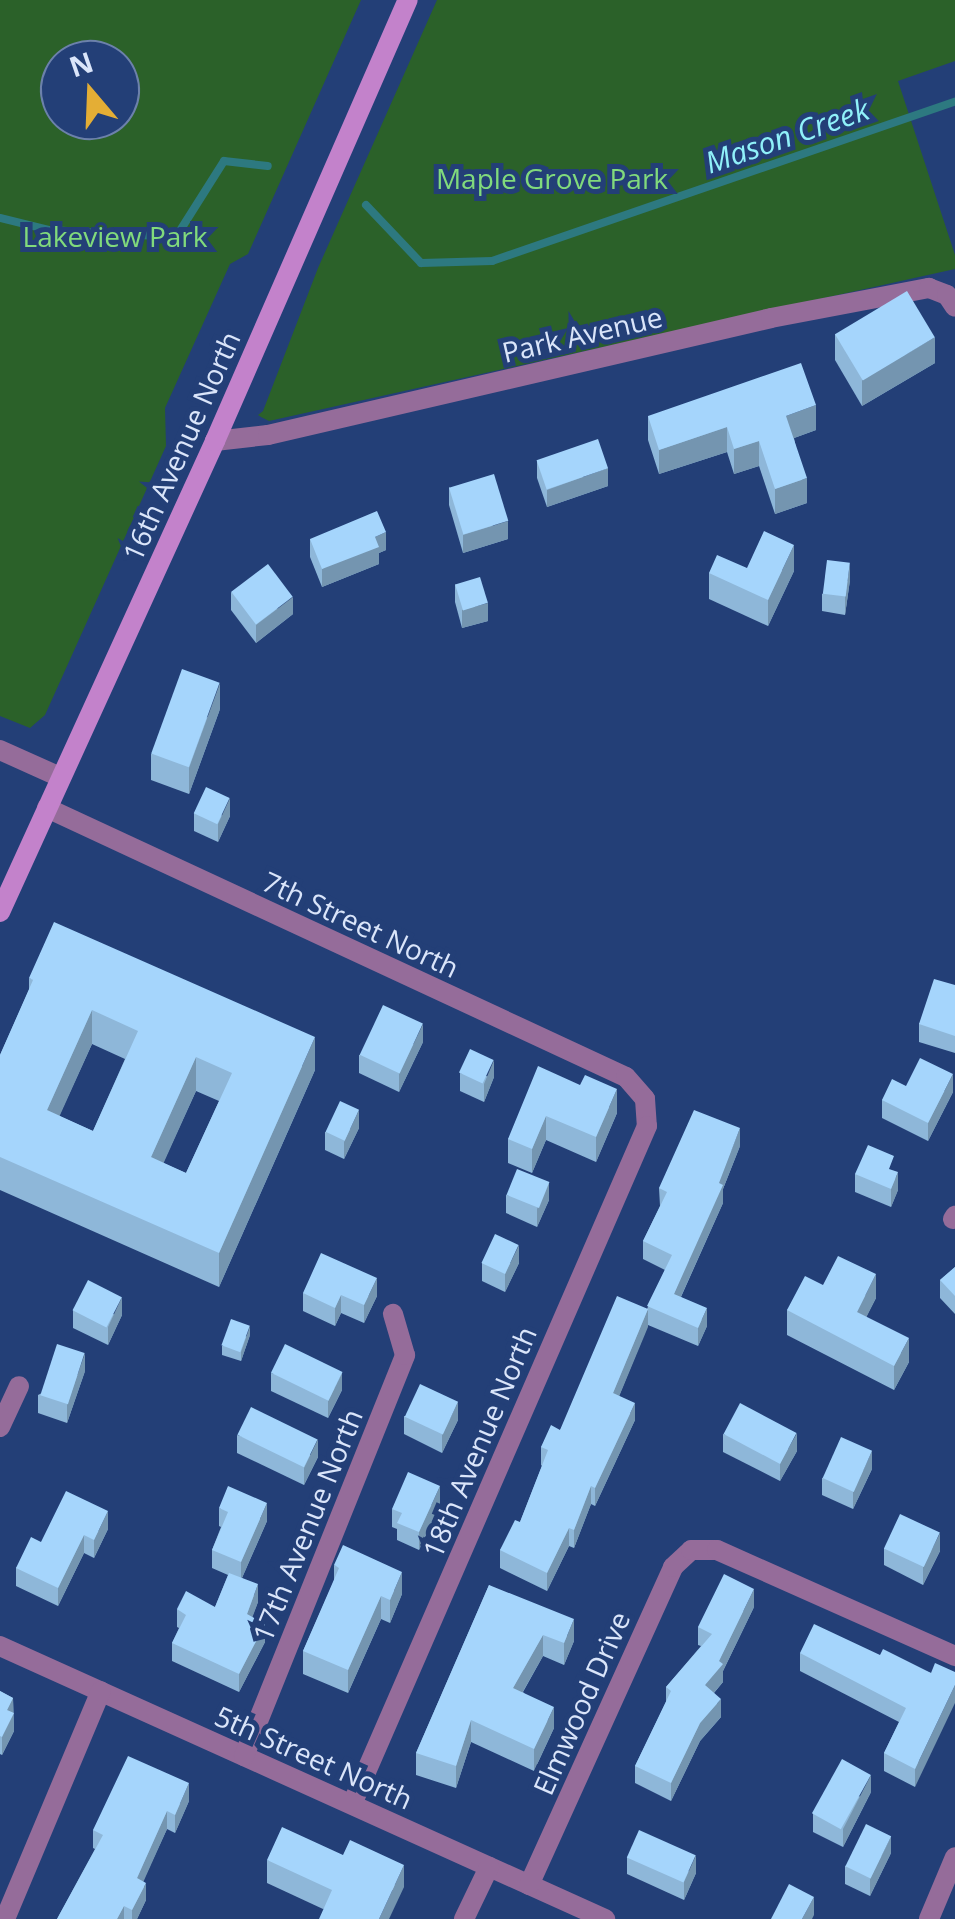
<!DOCTYPE html>
<html>
<head>
<meta charset="utf-8">
<style>
	body { margin:0 }
	#map { position:relative; width:955px; height:1919px; overflow:hidden; background:#233f77; font-family:"Open Sans",sans-serif }
	div>[style] { position:absolute }
	[style*='--x'] { left:calc(var(--x)*1px); top:calc(var(--y)*1px); width:calc(var(--w)*1px); rotate:calc(var(--a)*1deg) }
	.green>* { inset:0; background:#2b6129 }
	.stream>* { height:8px; margin:-4px; padding:0 4px; transform-origin:4px; border-radius:4px; background:#2d7980 }
	.street>* { height:20px; margin:-10px; padding:0 10px; transform-origin:10px; border-radius:10px; background:#956c9a }
	.secondary>* { height:20px; margin:-10px; padding:0 10px; transform-origin:10px; border-radius:10px; background:#c382cb }
	.wall>* { inset:0; background:#8eb7d9 }
	.shaded-wall>* { inset:0; background:#7495b0 }
	.building>* { inset:0; background:#a5d5fc; transform-origin:0 0 }
	span { translate:-50% -50%; white-space:nowrap; text-align:center; line-height:1.15; -webkit-text-stroke:10px #233f77; paint-order:stroke }
	.park-label { font-size:28px; color:#81da7c }
	.street-label { font-size:28px; color:#dae5fa }
	.water-label { font-size:30px; color:#90f1f9; font-style:italic }
	.north { position:absolute; left:40px; top:40px; width:100px; height:100px; box-sizing:border-box; background:#233f77; border:2px solid #6c81ab; border-radius:50%; rotate:341deg; font-size:28px; font-weight:700; line-height:40px; text-align:center; color:#dae5fa }
	.north::after { content:''; display:block; margin:auto; width:35px; height:45px; background:#e4ae35; clip-path:polygon(50% 0,100% 100%,50% 72%,0 100%) }
</style>
</head>
<body>
<div id="map">
	<div class="green">
		<i style="clip-path:polygon(evenodd,0 0,361px 0,248px 254px,230px 264px,165px 408px,166px 446px,45px 715px,30px 728px,0 716px,0 0,120px 60px,120px 120px,60px 120px,60px 60px,120px 60px)"></i>
		<i style="clip-path:polygon(437px 0,955px 0,955px 61px,898px 81px,955px 255px,955px 269px,269px 421px,261px 417px,258px 415px,263px 411px,318px 268px)"></i>
	</div>
	<div class="stream">
		<i style="--x:366;--y:205;--w:80;--a:46.5"></i>
		<i style="--x:421;--y:263;--w:71;--a:-1.6"></i>
		<i style="--x:492;--y:261;--w:490;--a:-19"></i>
		<i style="--x:0;--y:218;--w:50;--a:13.8"></i>
		<i style="--x:49;--y:230;--w:127;--a:3.2"></i>
		<i style="--x:176;--y:237;--w:90;--a:-57.7"></i>
		<i style="--x:224;--y:161;--w:44;--a:6.5"></i>
	</div>
	<div class="street">
		<i style="--x:215;--y:441;--w:53;--a:-6.5"></i>
		<i style="--x:268;--y:435;--w:516;--a:-13.09"></i>
		<i style="--x:771;--y:318;--w:161;--a:-10.8"></i>
		<i style="--x:929;--y:288;--w:19;--a:21"></i>
		<i style="--x:947;--y:295;--w:14;--a:56"></i>
		<i style="--x:0;--y:750;--w:66;--a:24.2"></i>
		<i style="--x:47;--y:808;--w:638;--a:24.92"></i>
		<i style="--x:626;--y:1077;--w:29;--a:49"></i>
		<i style="--x:645;--y:1099;--w:27;--a:86"></i>
		<i style="--x:647;--y:1126;--w:739;--a:113.51"></i>
		<i style="--x:953;--y:1219;--w:4;--a:-56"></i>
		<i style="--x:0;--y:1427;--w:45;--a:-65.1"></i>
		<i style="--x:0;--y:1646;--w:664;--a:24.29"></i>
		<i style="--x:244;--y:1756;--w:432;--a:-68.1"></i>
		<i style="--x:405;--y:1355;--w:43;--a:-106.3"></i>
		<i style="--x:529;--y:1885;--w:349;--a:-65.6"></i>
		<i style="--x:673;--y:1567;--w:25;--a:-43"></i>
		<i style="--x:691;--y:1550;--w:26;--a:0"></i>
		<i style="--x:717;--y:1550;--w:261;--a:24"></i>
		<i style="--x:5;--y:1919;--w:247;--a:-67.2"></i>
		<i style="--x:464;--y:1919;--w:58;--a:-64.3"></i>
		<i style="--x:929;--y:1919;--w:67;--a:-67.2"></i>
	</div>
	<div class="secondary">
		<i style="--x:0;--y:912;--w:518;--a:-65.46"></i>
		<i style="--x:215;--y:441;--w:481;--a:-66.4"></i>
	</div>
	<div class="wall">
		<i style="clip-path:polygon(835px 334px,935px 363px,862px 406px,835px 360px)"></i>
		<i style="clip-path:polygon(648px 416px,816px 430px,794px 438px,807px 503px,775px 514px,759px 466px,734px 474px,727px 452px,659px 474px,648px 440px)"></i>
		<i style="clip-path:polygon(537px 460px,608px 486px,547px 507px,537px 478px)"></i>
		<i style="clip-path:polygon(449px 487px,508px 539px,463px 553px,449px 505px)"></i>
		<i style="clip-path:polygon(310px 539px,386px 550px,379px 553px,379px 564px,322px 587px,310px 557px)"></i>
		<i style="clip-path:polygon(747px 568px,794px 571px,768px 626px,709px 599px,709px 573px)"></i>
		<i style="clip-path:polygon(850px 580px,845px 615px,822px 611px,822px 594px)"></i>
		<i style="clip-path:polygon(455px 584px,488px 621px,462px 628px,455px 602px)"></i>
		<i style="clip-path:polygon(231px 592px,293px 614px,256px 643px,231px 610px)"></i>
		<i style="clip-path:polygon(220px 709px,189px 794px,151px 780px,151px 754px)"></i>
		<i style="clip-path:polygon(194px 813px,230px 816px,218px 842px,194px 831px)"></i>
		<i style="clip-path:polygon(evenodd,29px 978px,315px 1070px,219px 1287px,0 1190px,0 1055px,29px 990px,29px 978px,92px 1044px,125px 1059px,93px 1131px,59px 1116px,92px 1044px,29px 978px,196px 1091px,219px 1101px,186px 1173px,163px 1163px,196px 1091px)"></i>
		<i style="clip-path:polygon(955px 985px,955px 1053px,919px 1042px,919px 1024px)"></i>
		<i style="clip-path:polygon(423px 1042px,399px 1092px,359px 1073px,359px 1055px)"></i>
		<i style="clip-path:polygon(460px 1073px,494px 1077px,484px 1102px,460px 1091px)"></i>
		<i style="clip-path:polygon(580px 1085px,617px 1113px,596px 1162px,546px 1140px,532px 1173px,508px 1163px,508px 1139px)"></i>
		<i style="clip-path:polygon(906px 1086px,953px 1092px,928px 1141px,882px 1118px,882px 1100px)"></i>
		<i style="clip-path:polygon(359px 1128px,344px 1159px,325px 1150px,325px 1132px)"></i>
		<i style="clip-path:polygon(740px 1146px,723px 1189px,723px 1203px,681px 1297px,707px 1326px,698px 1346px,648px 1325px,619px 1396px,635px 1420px,595px 1506px,591px 1504px,574px 1548px,569px 1546px,547px 1591px,500px 1568px,500px 1550px,520px 1522px,542px 1466px,541px 1465px,541px 1447px,560px 1430px,647px 1309px,665px 1270px,643px 1259px,643px 1241px,660px 1206px,659px 1188px)"></i>
		<i style="clip-path:polygon(894px 1171px,898px 1190px,891px 1207px,855px 1192px,855px 1174px)"></i>
		<i style="clip-path:polygon(506px 1195px,549px 1200px,537px 1227px,506px 1213px)"></i>
		<i style="clip-path:polygon(482px 1263px,519px 1263px,505px 1292px,482px 1281px)"></i>
		<i style="clip-path:polygon(955px 1267px,955px 1314px,940px 1298px,940px 1280px)"></i>
		<i style="clip-path:polygon(823px 1285px,876px 1298px,866px 1317px,909px 1362px,894px 1390px,787px 1335px,787px 1310px)"></i>
		<i style="clip-path:polygon(303px 1293px,377px 1296px,364px 1323px,341px 1313px,335px 1326px,303px 1311px)"></i>
		<i style="clip-path:polygon(73px 1310px,122px 1315px,108px 1345px,73px 1328px)"></i>
		<i style="clip-path:polygon(250px 1335px,241px 1361px,222px 1355px,222px 1346px)"></i>
		<i style="clip-path:polygon(85px 1371px,67px 1423px,38px 1413px,38px 1395px)"></i>
		<i style="clip-path:polygon(271px 1373px,342px 1390px,328px 1418px,271px 1391px)"></i>
		<i style="clip-path:polygon(404px 1416px,458px 1420px,442px 1453px,404px 1434px)"></i>
		<i style="clip-path:polygon(723px 1434px,797px 1451px,780px 1481px,723px 1452px)"></i>
		<i style="clip-path:polygon(237px 1435px,318px 1457px,304px 1485px,237px 1453px)"></i>
		<i style="clip-path:polygon(872px 1469px,853px 1509px,822px 1495px,822px 1478px)"></i>
		<i style="clip-path:polygon(440px 1504px,419px 1550px,397px 1540px,397px 1529px,392px 1527px,392px 1509px)"></i>
		<i style="clip-path:polygon(219px 1508px,267px 1521px,242px 1578px,258px 1602px,252px 1617px,265px 1642px,239px 1692px,172px 1661px,172px 1643px,179px 1628px,177px 1627px,177px 1609px,215px 1607px,228px 1575px,212px 1568px,212px 1550px,221px 1527px,219px 1526px)"></i>
		<i style="clip-path:polygon(108px 1529px,94px 1558px,84px 1553px,58px 1606px,16px 1586px,16px 1568px,41px 1542px)"></i>
		<i style="clip-path:polygon(884px 1548px,940px 1551px,923px 1585px,884px 1565px)"></i>
		<i style="clip-path:polygon(334px 1565px,402px 1594px,390px 1623px,381px 1619px,348px 1693px,303px 1674px,303px 1651px,334px 1581px)"></i>
		<i style="clip-path:polygon(489px 1585px,574px 1641px,564px 1665px,543px 1656px,523px 1692px,554px 1728px,534px 1771px,471px 1742px,456px 1788px,416px 1775px,416px 1753px)"></i>
		<i style="clip-path:polygon(754px 1607px,723px 1671px,723px 1682px,714px 1693px,721px 1717px,700px 1741px,671px 1801px,635px 1783px,635px 1766px,666px 1702px,666px 1687px,701px 1646px,698px 1645px,698px 1627px)"></i>
		<i style="clip-path:polygon(800px 1653px,880px 1655px,931px 1673px,915px 1787px,884px 1771px,884px 1753px,899px 1722px,800px 1671px)"></i>
		<i style="clip-path:polygon(0 1691px,13px 1698px,14px 1731px,2px 1755px,0 1754px)"></i>
		<i style="clip-path:polygon(871px 1792px,843px 1847px,813px 1832px,813px 1814px)"></i>
		<i style="clip-path:polygon(189px 1801px,175px 1833px,167px 1829px,143px 1881px,146px 1900px,137px 1919px,57px 1919px,95px 1849px,93px 1848px,93px 1830px)"></i>
		<i style="clip-path:polygon(891px 1853px,870px 1896px,845px 1884px,845px 1866px)"></i>
		<i style="clip-path:polygon(627px 1857px,696px 1873px,684px 1900px,627px 1874px)"></i>
		<i style="clip-path:polygon(267px 1860px,404px 1887px,323px 1909px,267px 1883px)"></i>
	</div>
	<div class="shaded-wall">
		<i style="clip-path:polygon(935px 337px,935px 363px,862px 406px,862px 380px)"></i>
		<i style="clip-path:polygon(816px 405px,816px 430px,786px 441px,786px 416px)"></i>
		<i style="clip-path:polygon(727px 427px,727px 452px,659px 474px,659px 450px)"></i>
		<i style="clip-path:polygon(759px 441px,759px 466px,734px 474px,734px 449px)"></i>
		<i style="clip-path:polygon(608px 468px,608px 486px,547px 507px,547px 490px)"></i>
		<i style="clip-path:polygon(807px 478px,807px 503px,775px 514px,775px 489px)"></i>
		<i style="clip-path:polygon(508px 521px,508px 539px,463px 553px,463px 535px)"></i>
		<i style="clip-path:polygon(386px 532px,386px 550px,379px 553px,379px 564px,322px 587px,322px 569px,375px 537px)"></i>
		<i style="clip-path:polygon(794px 545px,794px 571px,768px 626px,768px 600px)"></i>
		<i style="clip-path:polygon(850px 563px,850px 580px,845px 615px,845px 597px)"></i>
		<i style="clip-path:polygon(293px 597px,293px 614px,256px 643px,256px 625px)"></i>
		<i style="clip-path:polygon(488px 603px,488px 621px,462px 628px,462px 610px)"></i>
		<i style="clip-path:polygon(220px 683px,220px 709px,189px 794px,189px 768px)"></i>
		<i style="clip-path:polygon(230px 798px,230px 816px,218px 842px,218px 824px)"></i>
		<i style="clip-path:polygon(92px 1010px,92px 1044px,47px 1144px,47px 1110px)"></i>
		<i style="clip-path:polygon(423px 1024px,423px 1042px,399px 1092px,399px 1074px)"></i>
		<i style="clip-path:polygon(315px 1037px,315px 1070px,219px 1287px,219px 1253px)"></i>
		<i style="clip-path:polygon(196px 1057px,196px 1091px,151px 1191px,151px 1157px)"></i>
		<i style="clip-path:polygon(494px 1060px,494px 1077px,484px 1102px,484px 1084px)"></i>
		<i style="clip-path:polygon(953px 1074px,953px 1092px,928px 1141px,928px 1123px)"></i>
		<i style="clip-path:polygon(617px 1089px,617px 1113px,596px 1162px,596px 1137px)"></i>
		<i style="clip-path:polygon(359px 1110px,359px 1128px,344px 1159px,344px 1142px)"></i>
		<i style="clip-path:polygon(546px 1116px,546px 1140px,532px 1173px,532px 1149px)"></i>
		<i style="clip-path:polygon(740px 1128px,740px 1146px,723px 1189px,723px 1203px,674px 1312px,674px 1294px)"></i>
		<i style="clip-path:polygon(898px 1172px,898px 1190px,891px 1207px,891px 1189px)"></i>
		<i style="clip-path:polygon(549px 1182px,549px 1200px,537px 1227px,537px 1209px)"></i>
		<i style="clip-path:polygon(519px 1245px,519px 1263px,505px 1292px,505px 1274px)"></i>
		<i style="clip-path:polygon(876px 1274px,876px 1298px,857px 1336px,857px 1312px)"></i>
		<i style="clip-path:polygon(377px 1278px,377px 1296px,364px 1323px,364px 1305px)"></i>
		<i style="clip-path:polygon(341px 1295px,341px 1313px,335px 1326px,335px 1308px)"></i>
		<i style="clip-path:polygon(122px 1297px,122px 1315px,108px 1345px,108px 1327px)"></i>
		<i style="clip-path:polygon(707px 1308px,707px 1326px,698px 1346px,698px 1328px)"></i>
		<i style="clip-path:polygon(648px 1309px,648px 1327px,613px 1411px,613px 1393px)"></i>
		<i style="clip-path:polygon(250px 1326px,250px 1335px,241px 1361px,241px 1352px)"></i>
		<i style="clip-path:polygon(909px 1338px,909px 1362px,894px 1390px,894px 1366px)"></i>
		<i style="clip-path:polygon(85px 1353px,85px 1371px,67px 1423px,67px 1405px)"></i>
		<i style="clip-path:polygon(342px 1372px,342px 1390px,328px 1418px,328px 1401px)"></i>
		<i style="clip-path:polygon(458px 1402px,458px 1420px,442px 1453px,442px 1435px)"></i>
		<i style="clip-path:polygon(635px 1403px,635px 1420px,595px 1506px,595px 1488px)"></i>
		<i style="clip-path:polygon(797px 1433px,797px 1451px,780px 1481px,780px 1463px)"></i>
		<i style="clip-path:polygon(318px 1439px,318px 1457px,304px 1485px,304px 1468px)"></i>
		<i style="clip-path:polygon(872px 1451px,872px 1469px,853px 1509px,853px 1492px)"></i>
		<i style="clip-path:polygon(440px 1486px,440px 1504px,419px 1550px,419px 1532px)"></i>
		<i style="clip-path:polygon(591px 1486px,591px 1504px,574px 1548px,574px 1530px)"></i>
		<i style="clip-path:polygon(267px 1503px,267px 1521px,241px 1580px,241px 1562px)"></i>
		<i style="clip-path:polygon(108px 1511px,108px 1529px,94px 1558px,94px 1540px)"></i>
		<i style="clip-path:polygon(569px 1528px,569px 1546px,547px 1591px,547px 1573px)"></i>
		<i style="clip-path:polygon(940px 1533px,940px 1551px,923px 1585px,923px 1567px)"></i>
		<i style="clip-path:polygon(84px 1535px,84px 1553px,58px 1606px,58px 1588px)"></i>
		<i style="clip-path:polygon(402px 1572px,402px 1594px,390px 1623px,390px 1600px)"></i>
		<i style="clip-path:polygon(258px 1584px,258px 1602px,247px 1632px,247px 1614px)"></i>
		<i style="clip-path:polygon(754px 1589px,754px 1607px,723px 1671px,723px 1682px,705px 1703px,705px 1685px,719px 1661px)"></i>
		<i style="clip-path:polygon(381px 1596px,381px 1619px,348px 1693px,348px 1670px)"></i>
		<i style="clip-path:polygon(574px 1619px,574px 1641px,564px 1665px,564px 1643px)"></i>
		<i style="clip-path:polygon(265px 1624px,265px 1642px,239px 1692px,239px 1674px)"></i>
		<i style="clip-path:polygon(543px 1635px,543px 1656px,513px 1709px,513px 1688px)"></i>
		<i style="clip-path:polygon(955px 1685px,955px 1703px,915px 1787px,915px 1769px)"></i>
		<i style="clip-path:polygon(13px 1698px,14px 1731px,2px 1755px,2px 1737px,7px 1710px)"></i>
		<i style="clip-path:polygon(721px 1699px,721px 1717px,700px 1741px,671px 1801px,671px 1783px,700px 1723px)"></i>
		<i style="clip-path:polygon(554px 1707px,554px 1728px,534px 1771px,534px 1749px)"></i>
		<i style="clip-path:polygon(471px 1720px,471px 1742px,456px 1788px,456px 1766px)"></i>
		<i style="clip-path:polygon(871px 1775px,871px 1792px,843px 1847px,843px 1829px)"></i>
		<i style="clip-path:polygon(189px 1783px,189px 1801px,175px 1833px,175px 1815px)"></i>
		<i style="clip-path:polygon(167px 1811px,167px 1829px,137px 1896px,137px 1878px)"></i>
		<i style="clip-path:polygon(891px 1836px,891px 1853px,870px 1896px,870px 1879px)"></i>
		<i style="clip-path:polygon(696px 1855px,696px 1873px,684px 1900px,684px 1882px)"></i>
		<i style="clip-path:polygon(404px 1865px,404px 1887px,389px 1919px,379px 1919px)"></i>
		<i style="clip-path:polygon(146px 1883px,146px 1900px,137px 1919px,132px 1919px,132px 1910px)"></i>
		<i style="clip-path:polygon(814px 1897px,814px 1915px,812px 1919px,802px 1919px)"></i>
		<i style="clip-path:polygon(124px 1906px,124px 1919px,117px 1919px)"></i>
	</div>
	<div class="building">
		<i style="left:907px;top:291px;width:54px;height:84px;rotate:59deg"></i>
		<i style="clip-path:polygon(801px 363px,816px 405px,786px 416px,807px 478px,775px 489px,759px 441px,734px 449px,727px 427px,659px 450px,648px 416px)"></i>
		<i style="left:598px;top:439px;width:31px;height:65px;rotate:71deg"></i>
		<i style="left:494px;top:474px;width:49px;height:47px;rotate:73deg"></i>
		<i style="clip-path:polygon(377px 511px,386px 532px,375px 537px,379px 547px,322px 569px,310px 539px)"></i>
		<i style="clip-path:polygon(764px 531px,794px 545px,768px 600px,709px 573px,717px 555px,747px 568px)"></i>
		<i style="left:827px;top:560px;width:23px;height:34px;rotate:7deg"></i>
		<i style="left:268px;top:564px;width:41px;height:46px;rotate:53deg"></i>
		<i style="left:480px;top:577px;width:27px;height:26px;rotate:73deg"></i>
		<i style="left:182px;top:669px;width:40px;height:90px;rotate:20deg"></i>
		<i style="left:206px;top:787px;width:26px;height:29px;rotate:25deg"></i>
		<i style="clip-path:polygon(evenodd,54px 922px,315px 1037px,219px 1253px,0 1157px,0 1055px,33px 980px,29px 978px,54px 922px,92px 1010px,138px 1031px,93px 1131px,47px 1110px,92px 1010px,54px 922px,196px 1057px,232px 1073px,186px 1173px,151px 1157px,196px 1057px)"></i>
		<i style="clip-path:polygon(934px 979px,955px 985px,955px 1036px,919px 1024px)"></i>
		<i style="left:383px;top:1005px;width:44px;height:55px;rotate:25deg"></i>
		<i style="left:470px;top:1049px;width:26px;height:26px;rotate:25deg"></i>
		<i style="clip-path:polygon(920px 1058px,953px 1074px,928px 1123px,882px 1100px,892px 1079px,906px 1086px)"></i>
		<i style="clip-path:polygon(538px 1066px,580px 1085px,585px 1075px,617px 1089px,596px 1137px,546px 1116px,532px 1149px,508px 1139px)"></i>
		<i style="left:340px;top:1101px;width:21px;height:34px;rotate:25deg"></i>
		<i style="clip-path:polygon(694px 1110px,740px 1128px,719px 1183px,723px 1185px,674px 1294px,707px 1308px,698px 1328px,647px 1306px,672px 1255px,643px 1241px,667px 1192px,659px 1188px)"></i>
		<i style="clip-path:polygon(868px 1145px,894px 1156px,889px 1169px,898px 1172px,891px 1189px,855px 1174px)"></i>
		<i style="left:517px;top:1169px;width:35px;height:28px;rotate:22deg"></i>
		<i style="left:495px;top:1234px;width:26px;height:32px;rotate:25deg"></i>
		<i style="clip-path:polygon(321px 1253px,377px 1278px,364px 1305px,341px 1295px,335px 1308px,303px 1293px)"></i>
		<i style="clip-path:polygon(838px 1256px,876px 1274px,857px 1312px,909px 1338px,894px 1366px,787px 1310px,805px 1276px,823px 1285px)"></i>
		<i style="clip-path:polygon(955px 1267px,955px 1296px,940px 1280px)"></i>
		<i style="left:88px;top:1280px;width:38px;height:34px;rotate:27deg"></i>
		<i style="clip-path:polygon(617px 1296px,648px 1309px,613px 1393px,635px 1403px,595px 1488px,591px 1486px,574px 1530px,569px 1528px,547px 1573px,500px 1550px,515px 1520px,520px 1522px,548px 1450px,541px 1447px,551px 1425px,560px 1430px)"></i>
		<i style="left:231px;top:1319px;width:20px;height:28px;rotate:20deg"></i>
		<i style="left:57px;top:1344px;width:29px;height:54px;rotate:18deg"></i>
		<i style="left:285px;top:1344px;width:64px;height:32px;rotate:26deg"></i>
		<i style="left:420px;top:1384px;width:42px;height:36px;rotate:25deg"></i>
		<i style="left:740px;top:1403px;width:64px;height:35px;rotate:28deg"></i>
		<i style="left:251px;top:1407px;width:74px;height:31px;rotate:26deg"></i>
		<i style="left:841px;top:1437px;width:34px;height:45px;rotate:24deg"></i>
		<i style="clip-path:polygon(408px 1472px,440px 1486px,419px 1532px,397px 1523px,402px 1513px,392px 1509px)"></i>
		<i style="clip-path:polygon(228px 1486px,267px 1503px,241px 1562px,212px 1550px,228px 1512px,219px 1508px)"></i>
		<i style="clip-path:polygon(66px 1491px,108px 1511px,94px 1540px,84px 1535px,58px 1588px,16px 1568px,31px 1537px,41px 1542px)"></i>
		<i style="left:900px;top:1514px;width:44px;height:38px;rotate:25deg"></i>
		<i style="clip-path:polygon(343px 1545px,402px 1572px,390px 1600px,381px 1596px,348px 1670px,303px 1651px,339px 1568px,334px 1565px)"></i>
		<i style="clip-path:polygon(229px 1573px,258px 1584px,247px 1614px,265px 1624px,239px 1674px,172px 1643px,186px 1615px,177px 1609px,186px 1591px,215px 1607px)"></i>
		<i style="clip-path:polygon(724px 1574px,754px 1589px,719px 1661px,723px 1664px,705px 1685px,721px 1699px,700px 1723px,671px 1783px,635px 1766px,671px 1691px,666px 1687px,712px 1634px,698px 1627px)"></i>
		<i style="clip-path:polygon(489px 1585px,574px 1619px,564px 1643px,543px 1635px,513px 1688px,554px 1707px,534px 1749px,471px 1720px,456px 1766px,416px 1753px)"></i>
		<i style="clip-path:polygon(814px 1624px,880px 1655px,883px 1649px,931px 1673px,935px 1663px,955px 1672px,955px 1685px,915px 1769px,884px 1753px,906px 1708px,800px 1653px)"></i>
		<i style="clip-path:polygon(0 1691px,13px 1698px,7px 1710px,14px 1713px,2px 1737px,0 1736px)"></i>
		<i style="clip-path:polygon(128px 1756px,189px 1783px,175px 1815px,167px 1811px,137px 1878px,146px 1883px,132px 1910px,124px 1906px,117px 1919px,57px 1919px,103px 1835px,93px 1830px)"></i>
		<i style="left:842px;top:1759px;width:33px;height:62px;rotate:29deg"></i>
		<i style="left:866px;top:1824px;width:28px;height:47px;rotate:26deg"></i>
		<i style="clip-path:polygon(282px 1827px,343px 1855px,350px 1840px,404px 1865px,379px 1919px,319px 1919px,332px 1890px,267px 1860px)"></i>
		<i style="left:639px;top:1830px;width:62px;height:30px;rotate:24deg"></i>
		<i style="clip-path:polygon(789px 1884px,814px 1897px,802px 1919px,771px 1919px)"></i>
	</div>
	<div class="park-label">
		<span style="left:552px;top:178px">Maple Grove Park</span>
		<span style="left:115px;top:236px">Lakeview Park</span>
	</div>
	<div class="street-label">
		<span style="left:582px;top:334px;rotate:-13deg">Park Avenue</span>
		<span style="left:181px;top:446px;rotate:-66deg">16th Avenue North</span>
		<span style="left:361px;top:924px;rotate:25deg">7th Street North</span>
		<span style="left:479px;top:1442px;rotate:-67deg">18th Avenue North</span>
		<span style="left:307px;top:1525px;rotate:-68deg">17th Avenue North</span>
		<span style="left:581px;top:1703px;rotate:-66deg">Elmwood Drive</span>
		<span style="left:314px;top:1757px;rotate:24deg">5th Street North</span>
	</div>
	<div class="water-label">
		<span style="left:787px;top:136px;rotate:-19deg">Mason Creek</span>
	</div>
	<div class="north">N</div>
</div>
</body>
</html>
